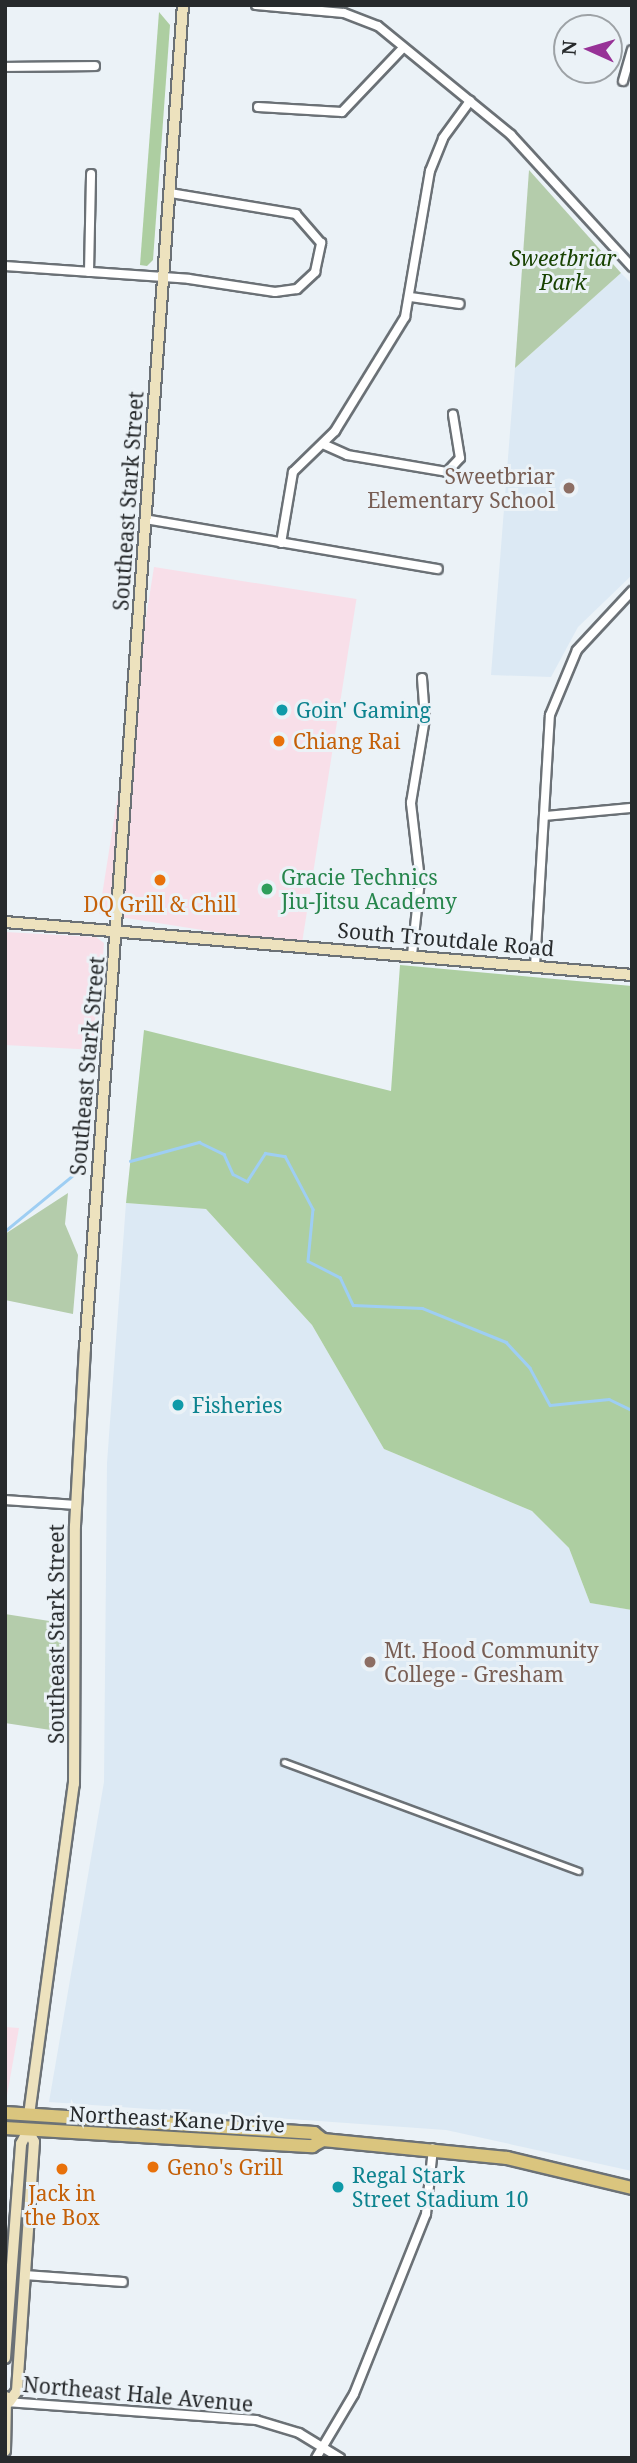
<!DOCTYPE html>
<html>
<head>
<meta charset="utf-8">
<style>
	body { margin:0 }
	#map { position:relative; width:637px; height:2463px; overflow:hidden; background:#ebf2f7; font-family:"Noto Serif",serif }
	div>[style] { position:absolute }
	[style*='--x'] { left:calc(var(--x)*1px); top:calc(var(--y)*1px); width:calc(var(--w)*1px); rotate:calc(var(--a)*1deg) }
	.commercial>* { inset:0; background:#f8dfe9; transform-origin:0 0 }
	.built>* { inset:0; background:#dce9f4 }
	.green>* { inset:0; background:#b4ccab }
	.forest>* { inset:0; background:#adcea1 }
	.stream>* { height:2.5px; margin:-1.25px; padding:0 1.25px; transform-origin:1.25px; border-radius:1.25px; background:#9ecef3 }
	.roads { filter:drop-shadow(2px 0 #6b7176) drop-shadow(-2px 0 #6b7176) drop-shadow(0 2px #6b7176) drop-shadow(0 -2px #6b7176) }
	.pedestrian>* { height:5px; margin:-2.5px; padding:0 2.5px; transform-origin:2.5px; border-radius:2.5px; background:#fff }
	.minor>* { height:8px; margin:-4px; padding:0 4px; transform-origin:4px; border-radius:4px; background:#fff }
	.secondary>* { height:10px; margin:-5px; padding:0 5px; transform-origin:5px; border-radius:5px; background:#ede2be }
	.primary>* { height:12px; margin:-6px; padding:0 6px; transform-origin:6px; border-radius:6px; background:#dac57e }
	.dots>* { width:19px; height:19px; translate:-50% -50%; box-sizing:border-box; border:4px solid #ebf2f7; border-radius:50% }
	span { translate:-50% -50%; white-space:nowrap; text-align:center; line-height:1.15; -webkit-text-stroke:6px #ebf2f7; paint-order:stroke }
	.park-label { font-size:21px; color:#194302; font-style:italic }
	.education-label { font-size:21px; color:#785e54 }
	.right { translate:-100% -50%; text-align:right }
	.left { translate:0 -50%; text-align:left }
	.street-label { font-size:21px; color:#272a2c }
	.culture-label { font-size:21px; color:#0d838f }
	.food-label { font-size:21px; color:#c56008 }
	.leisure-label { font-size:21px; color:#27864d }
	.frame { position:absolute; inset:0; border:7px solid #272a2c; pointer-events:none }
	.north { position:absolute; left:553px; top:14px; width:70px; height:70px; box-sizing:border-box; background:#ebf2f7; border:2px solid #9da2a6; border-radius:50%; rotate:274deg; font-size:19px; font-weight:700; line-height:28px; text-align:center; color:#272a2c }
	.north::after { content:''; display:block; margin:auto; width:24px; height:32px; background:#973297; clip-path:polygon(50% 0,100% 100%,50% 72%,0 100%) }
</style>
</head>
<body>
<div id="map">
	<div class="commercial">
		<i style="left:154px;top:567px;width:205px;height:351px;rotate:9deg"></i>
		<i style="clip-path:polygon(5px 932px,96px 937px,104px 943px,96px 1050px,5px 1045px)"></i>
		<i style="clip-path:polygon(5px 2027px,19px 2028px,6px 2101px,5px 2101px)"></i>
	</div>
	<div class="built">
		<i style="clip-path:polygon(621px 273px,632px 284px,632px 575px,578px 627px,551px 677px,491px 675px,515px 368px)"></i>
		<i style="clip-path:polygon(126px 1203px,206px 1209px,312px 1325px,384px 1449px,532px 1511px,569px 1548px,590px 1603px,632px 1610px,632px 2171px,446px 2130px,49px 2102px,104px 1782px,107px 1463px)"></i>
	</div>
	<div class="green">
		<i style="clip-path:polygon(529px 170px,621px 273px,515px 368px)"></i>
		<i style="clip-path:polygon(68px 1193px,65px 1224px,78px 1255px,73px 1314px,5px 1300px,5px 1234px)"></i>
		<i style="clip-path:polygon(5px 1614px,62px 1623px,57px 1731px,5px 1723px)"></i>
	</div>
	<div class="forest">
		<i style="clip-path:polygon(159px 12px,170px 25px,153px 260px,147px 266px,140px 265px)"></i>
		<i style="clip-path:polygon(400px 965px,632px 986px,632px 1610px,590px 1603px,569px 1548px,532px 1511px,384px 1449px,312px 1325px,206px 1209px,126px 1203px,144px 1030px,391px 1091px)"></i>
	</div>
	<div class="stream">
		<i style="--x:130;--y:1161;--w:72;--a:-15.4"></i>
		<i style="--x:199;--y:1142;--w:28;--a:26"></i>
		<i style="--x:224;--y:1154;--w:22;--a:66"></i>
		<i style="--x:233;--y:1174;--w:16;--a:27"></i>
		<i style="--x:247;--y:1181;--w:33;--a:-57"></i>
		<i style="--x:265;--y:1153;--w:20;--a:9"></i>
		<i style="--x:285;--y:1156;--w:60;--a:62.2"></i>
		<i style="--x:313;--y:1209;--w:52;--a:95.5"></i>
		<i style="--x:308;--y:1261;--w:36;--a:27"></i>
		<i style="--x:340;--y:1277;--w:31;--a:65"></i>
		<i style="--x:353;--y:1305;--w:69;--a:2.5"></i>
		<i style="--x:422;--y:1308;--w:91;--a:22"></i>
		<i style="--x:506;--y:1342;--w:35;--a:47"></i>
		<i style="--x:530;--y:1368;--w:42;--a:61.6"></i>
		<i style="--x:550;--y:1405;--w:59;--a:-5.8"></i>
		<i style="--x:609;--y:1399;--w:25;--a:26"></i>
		<i style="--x:5;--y:1231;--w:87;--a:-39.4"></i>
	</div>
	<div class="roads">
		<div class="pedestrian">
			<i style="--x:284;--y:1762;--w:314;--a:20.3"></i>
		</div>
		<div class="minor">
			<i style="--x:256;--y:5;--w:88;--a:5.2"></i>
			<i style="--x:344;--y:13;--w:36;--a:21"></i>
			<i style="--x:378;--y:26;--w:172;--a:39.3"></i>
			<i style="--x:511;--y:135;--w:179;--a:47.5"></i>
			<i style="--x:5;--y:67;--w:90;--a:-0.6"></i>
			<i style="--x:623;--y:81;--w:32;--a:-74"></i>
			<i style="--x:258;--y:107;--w:84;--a:3.4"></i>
			<i style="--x:342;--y:112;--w:88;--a:-46.4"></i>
			<i style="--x:5;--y:266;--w:184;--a:4"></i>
			<i style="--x:189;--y:279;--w:87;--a:8.6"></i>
			<i style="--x:275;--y:292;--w:22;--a:-8"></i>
			<i style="--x:297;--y:289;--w:25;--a:-43"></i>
			<i style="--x:315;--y:272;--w:30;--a:-78"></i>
			<i style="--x:321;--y:243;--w:38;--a:-131"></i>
			<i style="--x:296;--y:214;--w:128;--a:-170.5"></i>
			<i style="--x:89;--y:272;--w:98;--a:-88.8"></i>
			<i style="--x:411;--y:297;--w:49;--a:8.1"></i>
			<i style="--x:325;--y:445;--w:24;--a:24"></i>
			<i style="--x:347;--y:455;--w:101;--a:9.6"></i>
			<i style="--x:447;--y:472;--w:19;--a:-47"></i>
			<i style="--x:460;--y:458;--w:44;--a:-99.2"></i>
			<i style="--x:145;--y:519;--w:297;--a:9.7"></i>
			<i style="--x:281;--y:543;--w:72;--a:-80.4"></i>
			<i style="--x:293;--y:472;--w:59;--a:-44.3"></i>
			<i style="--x:335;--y:431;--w:134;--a:-58.4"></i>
			<i style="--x:405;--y:317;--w:148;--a:-80.3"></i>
			<i style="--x:430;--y:171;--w:35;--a:-68"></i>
			<i style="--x:443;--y:138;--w:46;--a:-53.9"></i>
			<i style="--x:545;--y:816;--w:87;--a:-5.3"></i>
			<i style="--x:412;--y:955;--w:75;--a:-83.9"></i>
			<i style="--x:420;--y:880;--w:78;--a:-96.7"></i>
			<i style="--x:411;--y:803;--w:86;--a:-80.6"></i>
			<i style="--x:425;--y:718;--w:40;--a:-94.3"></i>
			<i style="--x:535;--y:966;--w:251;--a:-86.6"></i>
			<i style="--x:550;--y:715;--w:70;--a:-67.4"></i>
			<i style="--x:577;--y:650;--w:81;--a:-47"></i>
			<i style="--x:5;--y:1500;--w:71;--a:4"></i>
			<i style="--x:25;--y:2275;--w:98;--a:4.1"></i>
			<i style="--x:6;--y:2402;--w:251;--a:4.1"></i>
			<i style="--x:256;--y:2420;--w:45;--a:16.8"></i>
			<i style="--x:299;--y:2433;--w:48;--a:31.4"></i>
			<i style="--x:316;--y:2458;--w:74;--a:-59.3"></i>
			<i style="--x:354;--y:2394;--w:194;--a:-68.2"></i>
			<i style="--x:426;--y:2214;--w:66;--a:-83.9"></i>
		</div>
		<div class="secondary">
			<i style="--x:5;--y:922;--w:629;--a:4.83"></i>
			<i style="--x:29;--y:2115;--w:334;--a:-82.3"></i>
			<i style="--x:74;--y:1784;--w:258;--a:-89.8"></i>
			<i style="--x:75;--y:1526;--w:177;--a:-86.8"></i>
			<i style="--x:85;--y:1349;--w:1348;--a:-85.83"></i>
			<i style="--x:5;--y:2358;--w:215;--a:-85.7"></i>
			<i style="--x:21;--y:2144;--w:16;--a:-63"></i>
			<i style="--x:9;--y:2402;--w:14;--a:-54"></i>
			<i style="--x:17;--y:2391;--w:250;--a:-86.1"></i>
			<i style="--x:34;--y:2142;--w:13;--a:-117"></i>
			<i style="--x:5;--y:2451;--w:54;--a:-88.9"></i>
		</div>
		<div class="primary">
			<i style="--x:5;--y:2113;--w:310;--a:3.7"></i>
			<i style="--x:314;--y:2133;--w:11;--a:38"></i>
			<i style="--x:323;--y:2140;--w:185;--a:5.6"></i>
			<i style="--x:507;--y:2158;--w:129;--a:13.5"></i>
			<i style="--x:5;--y:2128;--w:308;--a:3.4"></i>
			<i style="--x:312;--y:2146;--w:13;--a:-29"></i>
		</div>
	</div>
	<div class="dots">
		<i style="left:569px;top:488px;background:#8d6e63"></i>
		<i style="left:282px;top:710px;background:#0f9aa8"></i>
		<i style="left:279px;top:741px;background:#e8710a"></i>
		<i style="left:160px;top:880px;background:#e8710a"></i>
		<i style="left:267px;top:889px;background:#2e9e5b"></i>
		<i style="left:178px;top:1405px;background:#0f9aa8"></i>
		<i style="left:370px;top:1662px;background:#8d6e63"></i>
		<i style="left:153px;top:2167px;background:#e8710a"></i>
		<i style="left:62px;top:2169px;background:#e8710a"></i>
		<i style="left:338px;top:2187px;background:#0f9aa8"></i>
	</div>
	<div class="park-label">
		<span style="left:563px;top:270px">Sweetbriar<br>Park</span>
	</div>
	<div class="education-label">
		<span class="right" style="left:555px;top:488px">Sweetbriar<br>Elementary School</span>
		<span class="left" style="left:384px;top:1662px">Mt. Hood Community<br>College - Gresham</span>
	</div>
	<div class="street-label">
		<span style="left:128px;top:501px;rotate:-86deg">Southeast Stark Street</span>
		<span style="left:446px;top:939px;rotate:5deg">South Troutdale Road</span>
		<span style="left:87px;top:1066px;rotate:-85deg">Southeast Stark Street</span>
		<span style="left:56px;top:1634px;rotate:-90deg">Southeast Stark Street</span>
		<span style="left:177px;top:2119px;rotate:3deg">Northeast Kane Drive</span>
		<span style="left:138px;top:2394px;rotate:5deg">Northeast Hale Avenue</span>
	</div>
	<div class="culture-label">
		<span class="left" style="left:296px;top:710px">Goin' Gaming</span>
		<span class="left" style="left:192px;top:1405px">Fisheries</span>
		<span class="left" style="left:352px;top:2187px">Regal Stark<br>Street Stadium 10</span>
	</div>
	<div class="food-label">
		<span class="left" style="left:293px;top:741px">Chiang Rai</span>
		<span style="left:160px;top:904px">DQ Grill &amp; Chill</span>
		<span class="left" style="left:167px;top:2167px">Geno's Grill</span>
		<span style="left:62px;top:2205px">Jack in<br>the Box</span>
	</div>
	<div class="leisure-label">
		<span class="left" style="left:281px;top:889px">Gracie Technics<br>Jiu-Jitsu Academy</span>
	</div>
	<div class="frame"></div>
	<div class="north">N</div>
</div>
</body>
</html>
